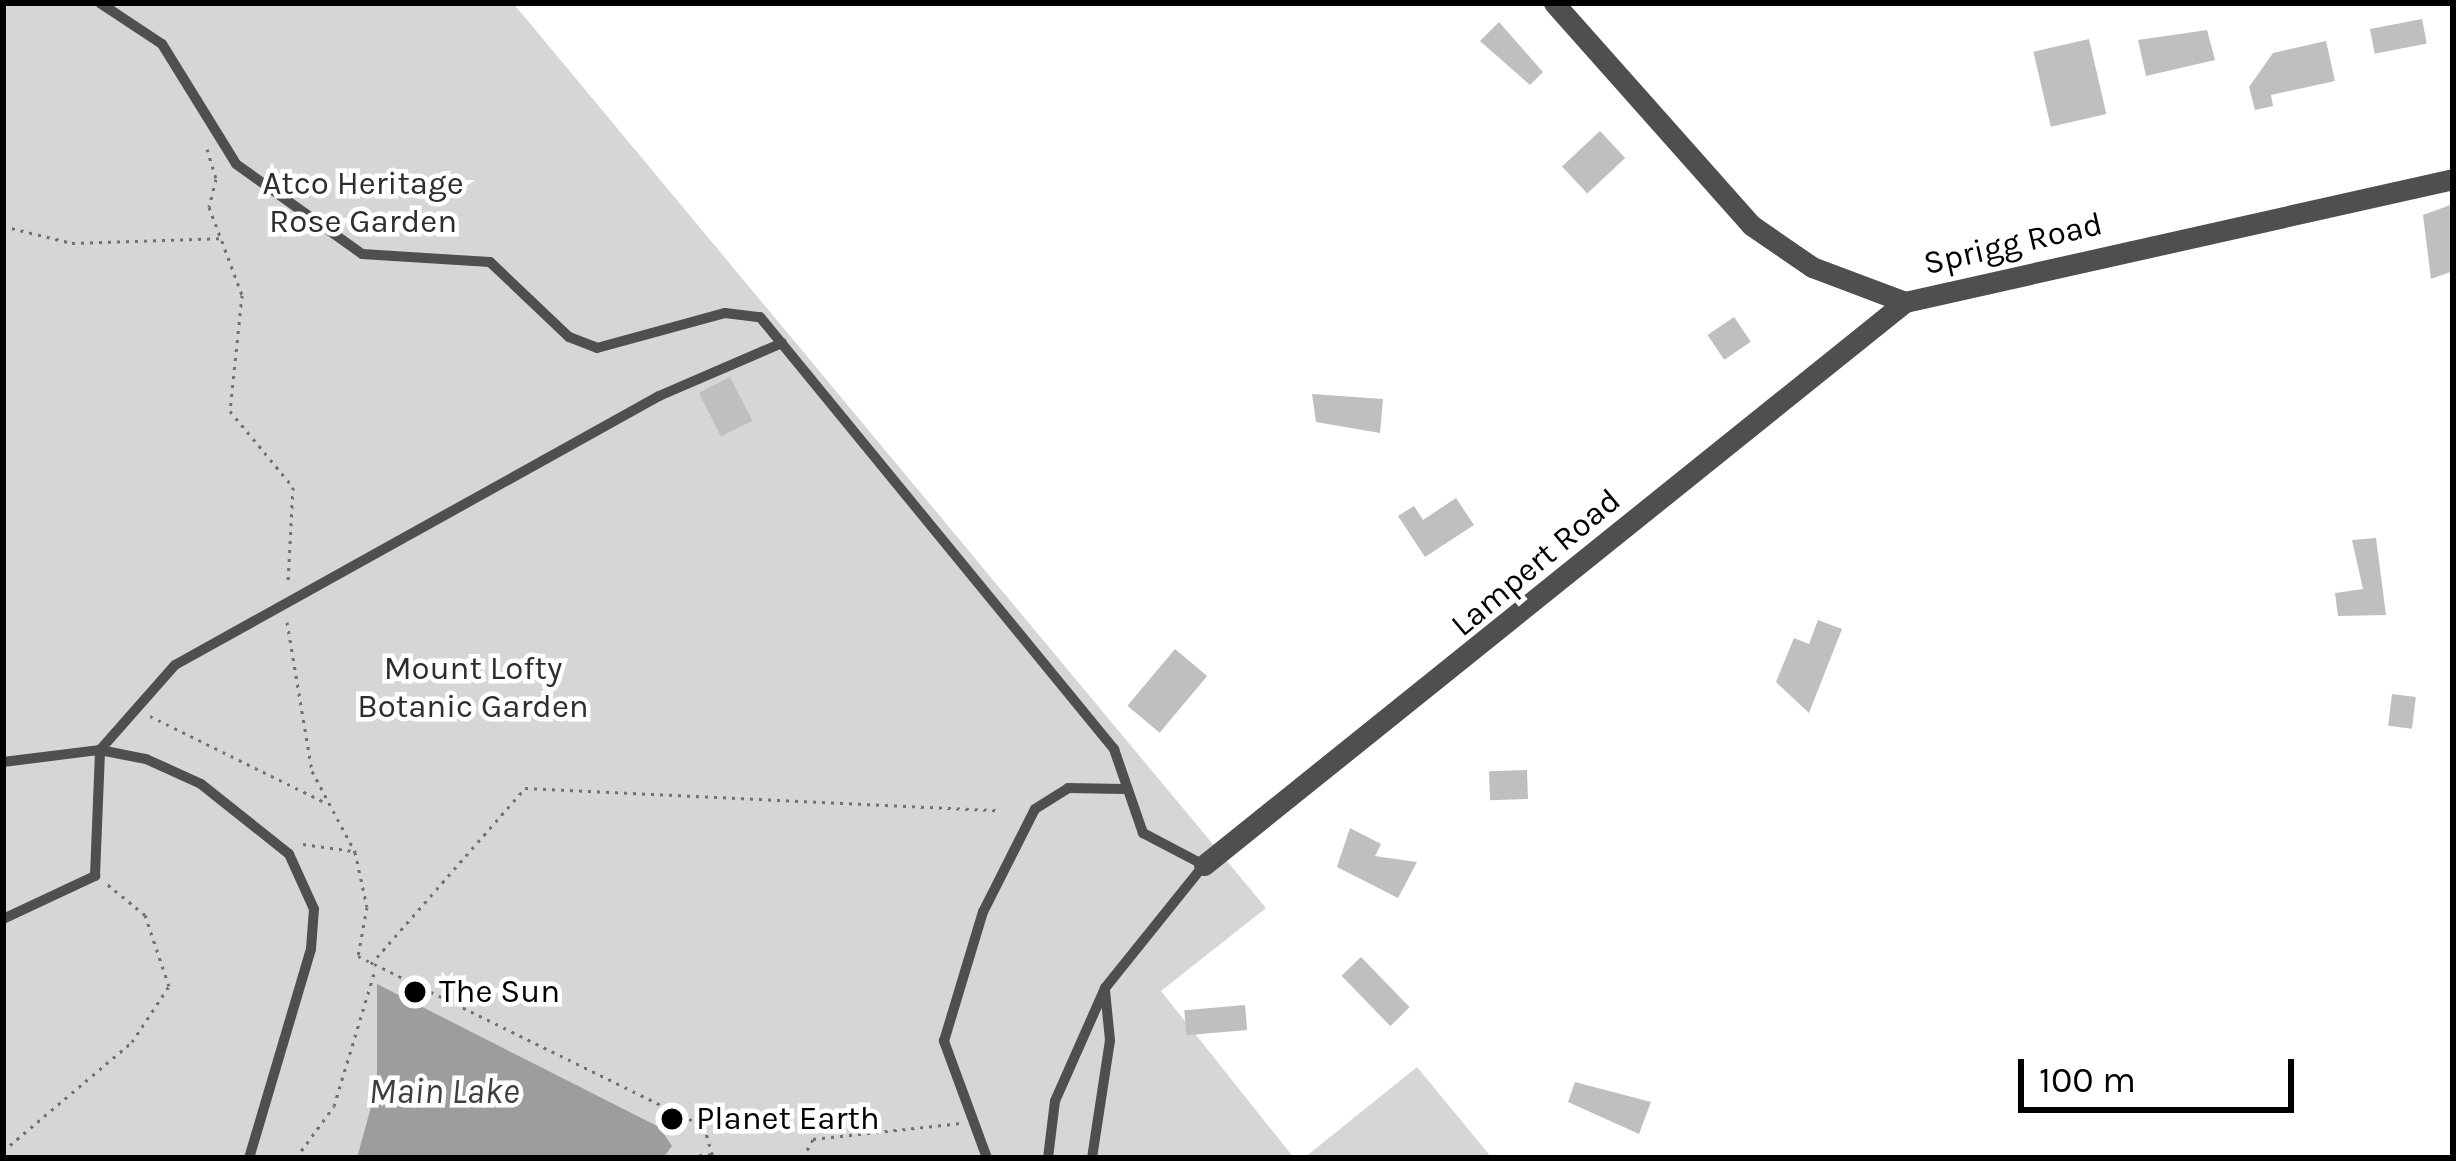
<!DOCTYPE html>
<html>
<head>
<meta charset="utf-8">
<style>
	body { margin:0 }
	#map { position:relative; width:2456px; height:1161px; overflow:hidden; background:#fff; font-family:Karla,sans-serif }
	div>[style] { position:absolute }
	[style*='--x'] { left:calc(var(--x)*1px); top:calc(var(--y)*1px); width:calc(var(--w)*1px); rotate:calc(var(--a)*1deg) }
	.green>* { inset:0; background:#d6d6d6 }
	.water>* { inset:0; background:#9d9d9d }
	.building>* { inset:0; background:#bfbfbf; transform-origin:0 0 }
	.path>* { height:3px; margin-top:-1.5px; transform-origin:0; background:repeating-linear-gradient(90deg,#717171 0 3px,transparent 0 9px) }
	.lane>* { height:10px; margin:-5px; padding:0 5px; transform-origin:5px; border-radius:5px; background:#4f4f4f }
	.street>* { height:21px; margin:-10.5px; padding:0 10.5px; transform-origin:10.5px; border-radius:10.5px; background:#4f4f4f }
	.dots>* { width:33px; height:33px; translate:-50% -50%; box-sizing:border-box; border:6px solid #fff; border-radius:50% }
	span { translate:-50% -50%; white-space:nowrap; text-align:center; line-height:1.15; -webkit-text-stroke:9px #fff; paint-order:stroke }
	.park-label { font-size:33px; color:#2d2d2d }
	.street-label { font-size:33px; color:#000 }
	.poi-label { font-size:33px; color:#000 }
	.left { translate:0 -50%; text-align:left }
	.water-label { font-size:36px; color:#3e3e3e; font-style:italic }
	.frame { position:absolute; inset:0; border:6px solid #000; pointer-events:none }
	.scale { position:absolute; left:2018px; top:1059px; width:276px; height:54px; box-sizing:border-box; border:6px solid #000; border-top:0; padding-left:15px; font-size:36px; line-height:42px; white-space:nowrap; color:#000; -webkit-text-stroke:9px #fff; paint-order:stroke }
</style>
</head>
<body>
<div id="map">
	<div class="green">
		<i style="clip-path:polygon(3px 3px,513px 3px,1266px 908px,1161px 991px,1294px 1158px,3px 1158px)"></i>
		<i style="clip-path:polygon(1417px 1067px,1492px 1158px,1304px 1158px)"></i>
	</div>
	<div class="water">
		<i style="clip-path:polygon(377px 984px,659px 1127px,672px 1146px,663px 1158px,357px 1158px,377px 1085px)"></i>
	</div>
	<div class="building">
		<i style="left:2422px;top:19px;width:25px;height:53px;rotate:79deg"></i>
		<i style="clip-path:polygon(1499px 22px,1543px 72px,1530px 85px,1480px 41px)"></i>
		<i style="clip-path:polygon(2207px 30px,2215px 60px,2146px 76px,2138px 40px)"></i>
		<i style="left:2089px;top:39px;width:77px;height:57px;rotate:77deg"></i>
		<i style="clip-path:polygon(2326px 41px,2335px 81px,2271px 95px,2273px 106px,2255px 110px,2249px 87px,2273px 53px)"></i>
		<i style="left:1600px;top:131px;width:37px;height:52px;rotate:47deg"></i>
		<i style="clip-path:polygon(2453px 204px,2453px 271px,2431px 279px,2423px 215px)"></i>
		<i style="left:1734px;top:317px;width:30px;height:32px;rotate:56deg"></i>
		<i style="left:730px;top:377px;width:49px;height:35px;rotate:63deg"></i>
		<i style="clip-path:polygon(1312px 394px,1383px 399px,1380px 433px,1316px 422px)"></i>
		<i style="clip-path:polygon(1456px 498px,1474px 525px,1425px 557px,1398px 516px,1414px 506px,1423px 520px)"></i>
		<i style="clip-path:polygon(2376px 538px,2386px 615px,2338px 616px,2335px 593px,2363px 589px,2352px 540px)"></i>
		<i style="clip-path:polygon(1818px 620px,1842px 629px,1809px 713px,1776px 682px,1794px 638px,1809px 644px)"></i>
		<i style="left:1175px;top:649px;width:42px;height:74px;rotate:40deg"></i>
		<i style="left:2392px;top:694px;width:24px;height:32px;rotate:7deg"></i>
		<i style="left:1527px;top:770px;width:29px;height:38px;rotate:88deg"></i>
		<i style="clip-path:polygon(1350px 828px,1381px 844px,1375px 856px,1417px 862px,1398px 898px,1337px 867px)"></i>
		<i style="left:1361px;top:957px;width:70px;height:27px;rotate:46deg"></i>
		<i style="left:1245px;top:1005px;width:25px;height:61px;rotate:85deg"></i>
		<i style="clip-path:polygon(1575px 1082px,1651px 1102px,1639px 1134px,1568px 1102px)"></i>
	</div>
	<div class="path">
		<i style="--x:207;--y:149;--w:31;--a:73"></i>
		<i style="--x:216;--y:179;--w:29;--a:104"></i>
		<i style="--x:209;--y:207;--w:94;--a:69.4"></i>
		<i style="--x:242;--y:295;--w:117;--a:95.9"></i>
		<i style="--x:230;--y:411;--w:99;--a:50.3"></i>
		<i style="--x:293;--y:487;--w:96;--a:93"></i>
		<i style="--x:3;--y:226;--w:71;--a:13.8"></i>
		<i style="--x:72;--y:243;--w:147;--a:-1.9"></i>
		<i style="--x:287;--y:622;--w:151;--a:80.5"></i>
		<i style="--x:312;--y:771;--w:92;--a:62"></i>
		<i style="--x:355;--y:852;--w:56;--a:77.7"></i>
		<i style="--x:367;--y:907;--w:50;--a:100.4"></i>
		<i style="--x:358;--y:956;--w:386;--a:26.2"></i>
		<i style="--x:704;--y:1126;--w:33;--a:74"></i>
		<i style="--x:150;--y:716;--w:194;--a:26.3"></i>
		<i style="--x:303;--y:844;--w:50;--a:8"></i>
		<i style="--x:371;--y:964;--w:234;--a:-48.8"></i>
		<i style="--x:525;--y:788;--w:473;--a:2.7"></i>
		<i style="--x:3;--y:1151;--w:169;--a:-40.2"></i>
		<i style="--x:132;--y:1042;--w:67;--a:-56.5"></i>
		<i style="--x:169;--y:986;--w:75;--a:-108.7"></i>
		<i style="--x:145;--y:915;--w:49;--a:-140.8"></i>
		<i style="--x:296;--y:1158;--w:64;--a:-53.8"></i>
		<i style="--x:334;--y:1106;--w:142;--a:-73.2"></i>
		<i style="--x:672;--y:1158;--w:42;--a:-5.4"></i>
		<i style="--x:803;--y:1158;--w:21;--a:-62"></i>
		<i style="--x:813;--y:1139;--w:149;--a:-6.2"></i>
	</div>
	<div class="lane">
		<i style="--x:100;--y:3;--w:74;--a:33.5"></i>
		<i style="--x:162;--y:44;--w:141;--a:58.3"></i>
		<i style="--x:236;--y:164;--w:155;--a:35.5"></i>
		<i style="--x:362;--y:254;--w:128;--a:3.6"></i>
		<i style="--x:490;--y:262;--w:109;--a:43.5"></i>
		<i style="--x:569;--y:337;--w:30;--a:21"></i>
		<i style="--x:597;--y:348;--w:133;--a:-15.3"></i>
		<i style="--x:725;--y:313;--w:35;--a:7"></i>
		<i style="--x:760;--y:317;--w:559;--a:50.67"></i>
		<i style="--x:1114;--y:749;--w:89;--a:71"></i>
		<i style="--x:1143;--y:833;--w:69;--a:27.7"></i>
		<i style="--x:3;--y:762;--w:98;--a:-7.1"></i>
		<i style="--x:100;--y:750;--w:47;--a:11.1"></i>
		<i style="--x:146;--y:759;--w:60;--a:24.4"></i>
		<i style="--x:201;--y:784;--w:112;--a:38.5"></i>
		<i style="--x:289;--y:854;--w:60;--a:65.6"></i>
		<i style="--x:314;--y:909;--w:40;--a:94.3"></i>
		<i style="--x:311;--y:949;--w:218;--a:106.5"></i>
		<i style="--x:3;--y:919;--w:102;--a:-25.1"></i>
		<i style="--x:95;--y:876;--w:126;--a:-87.7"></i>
		<i style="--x:100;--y:750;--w:113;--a:-48.6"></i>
		<i style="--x:175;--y:665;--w:554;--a:-29.06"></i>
		<i style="--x:659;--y:396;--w:134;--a:-23.3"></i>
		<i style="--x:987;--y:1158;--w:125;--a:-110.2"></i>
		<i style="--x:944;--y:1041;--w:135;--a:-73.2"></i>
		<i style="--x:983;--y:912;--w:115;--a:-63.2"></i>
		<i style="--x:1035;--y:809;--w:39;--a:-32"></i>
		<i style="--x:1068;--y:788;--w:55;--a:1"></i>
		<i style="--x:1048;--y:1158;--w:57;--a:-83"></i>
		<i style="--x:1055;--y:1101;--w:124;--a:-66.1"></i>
		<i style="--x:1105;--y:988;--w:158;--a:-51.2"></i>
		<i style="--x:1092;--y:1158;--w:119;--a:-81.3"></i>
		<i style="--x:1110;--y:1040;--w:49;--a:-95.8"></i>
	</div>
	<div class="street">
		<i style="--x:1554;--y:3;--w:297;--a:48.4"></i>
		<i style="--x:1751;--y:225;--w:74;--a:34.5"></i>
		<i style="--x:1812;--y:267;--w:99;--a:20.6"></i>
		<i style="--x:1905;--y:302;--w:562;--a:-12.65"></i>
		<i style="--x:1204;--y:865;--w:899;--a:-38.77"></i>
	</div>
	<div class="dots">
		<i style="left:415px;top:992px;background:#000"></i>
		<i style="left:672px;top:1119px;background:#000"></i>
	</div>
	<div class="park-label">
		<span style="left:363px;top:203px">Atco Heritage<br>Rose Garden</span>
		<span style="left:473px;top:688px">Mount Lofty<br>Botanic Garden</span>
	</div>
	<div class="street-label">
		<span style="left:2013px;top:244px;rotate:-13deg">Sprigg Road</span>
		<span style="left:1536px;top:563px;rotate:-40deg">Lampert Road</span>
	</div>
	<div class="poi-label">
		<span class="left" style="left:439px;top:992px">The Sun</span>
		<span class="left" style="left:696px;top:1119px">Planet Earth</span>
	</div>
	<div class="water-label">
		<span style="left:444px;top:1092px">Main Lake</span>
	</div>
	<div class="frame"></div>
	<div class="scale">100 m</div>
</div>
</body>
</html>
